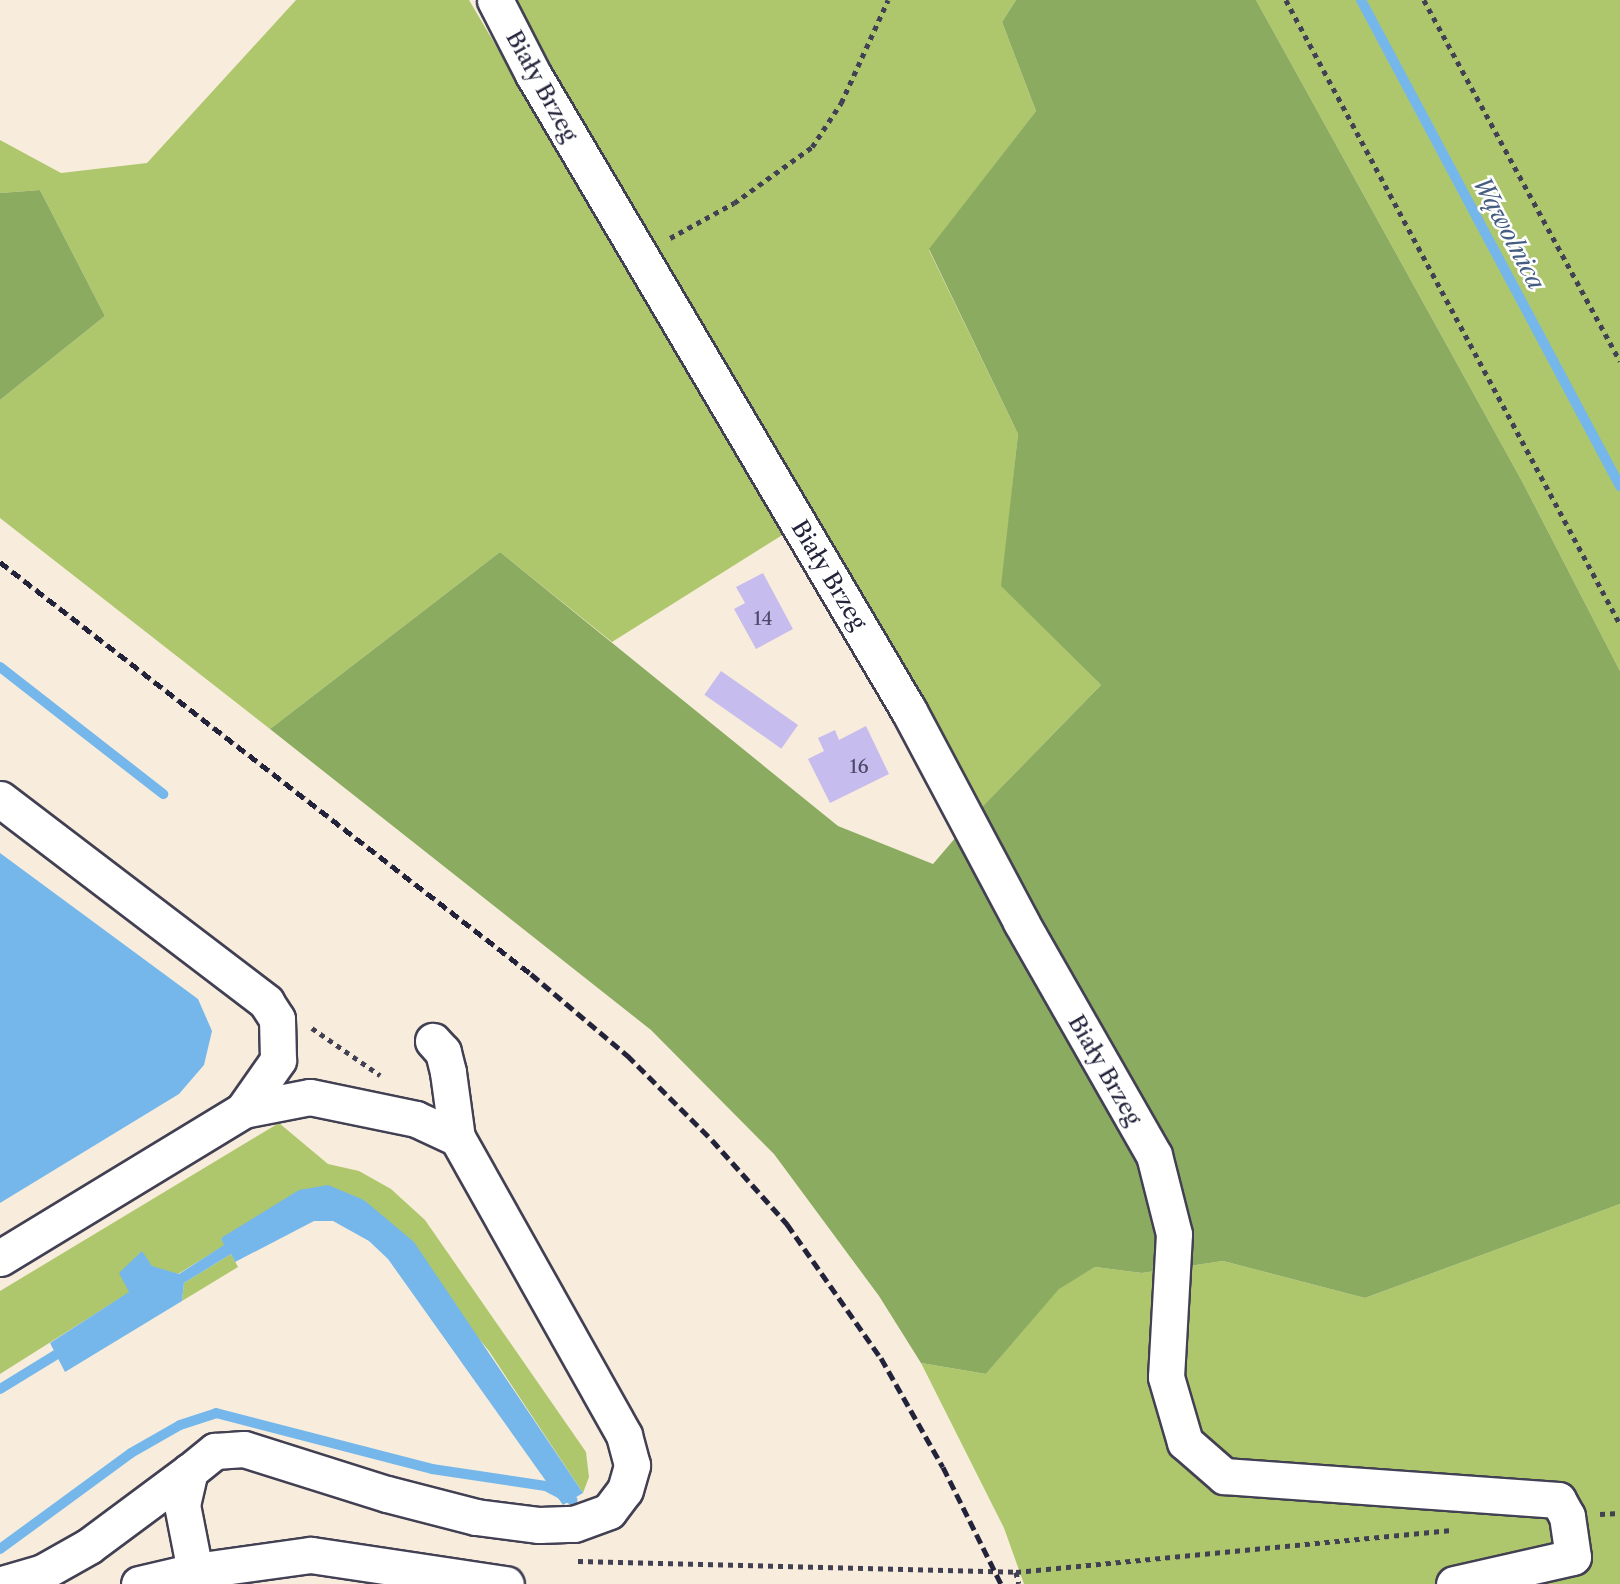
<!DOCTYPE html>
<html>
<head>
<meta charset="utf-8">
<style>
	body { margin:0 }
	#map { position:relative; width:1620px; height:1584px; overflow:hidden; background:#f8eddd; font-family:"Libre Caslon Text",serif }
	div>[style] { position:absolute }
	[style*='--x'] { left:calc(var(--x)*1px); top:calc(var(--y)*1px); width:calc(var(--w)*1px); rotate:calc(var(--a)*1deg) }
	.green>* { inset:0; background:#afc76c }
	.forest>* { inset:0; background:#8bac60 }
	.water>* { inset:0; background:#75b7ea }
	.stream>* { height:10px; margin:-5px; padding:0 5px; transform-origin:5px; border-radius:5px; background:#75b7ea }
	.building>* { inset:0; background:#c6bced; transform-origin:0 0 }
	.path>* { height:4.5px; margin-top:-2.25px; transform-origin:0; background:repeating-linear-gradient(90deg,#424053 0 5px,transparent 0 10px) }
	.roads { filter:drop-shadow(2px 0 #424053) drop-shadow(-2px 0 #424053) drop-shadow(0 2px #424053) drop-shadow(0 -2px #424053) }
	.minor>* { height:35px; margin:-17.5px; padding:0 17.5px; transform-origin:17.5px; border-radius:17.5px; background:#fff }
	.rail>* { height:5px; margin-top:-2.5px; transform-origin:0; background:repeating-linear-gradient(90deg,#22223b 0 10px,transparent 0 15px) }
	span { translate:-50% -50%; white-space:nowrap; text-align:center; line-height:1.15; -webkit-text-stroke:5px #fff; paint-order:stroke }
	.number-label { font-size:19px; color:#4b4868 }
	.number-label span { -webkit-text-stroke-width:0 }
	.street-label { font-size:23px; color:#22223b }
	.water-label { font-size:24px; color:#435e81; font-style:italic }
</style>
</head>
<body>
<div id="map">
	<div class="green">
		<i style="clip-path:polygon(296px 0,469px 0,784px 534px,612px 642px,500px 552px,270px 729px,0 518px,0 400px,105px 316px,40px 190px,0 193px,0 140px,61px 173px,147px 163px)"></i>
		<i style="clip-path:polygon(516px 0,1016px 0,1002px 22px,1036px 111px,929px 250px,1018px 434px,1002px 586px,1101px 685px,980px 809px,617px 188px)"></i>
		<i style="clip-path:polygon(1256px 0,1620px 0,1620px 671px,1523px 483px)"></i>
		<i style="clip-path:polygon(279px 1123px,328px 1164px,359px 1171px,391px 1189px,425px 1220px,586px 1452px,589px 1477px,583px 1493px,489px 1351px,364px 1200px,221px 1238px,225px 1245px,178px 1274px,152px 1267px,142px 1252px,130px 1292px,0 1374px,0 1291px)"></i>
		<i style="clip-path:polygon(1620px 1204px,1620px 1584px,1024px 1584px,1004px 1528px,921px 1363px,986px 1374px,1059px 1288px,1095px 1267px,1142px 1273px,1223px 1261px,1365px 1298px)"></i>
		<i style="clip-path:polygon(231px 1254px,238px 1267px,182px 1301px,184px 1283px)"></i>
	</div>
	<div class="forest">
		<i style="clip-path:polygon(1016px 0,1256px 0,1523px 483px,1620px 671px,1620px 1204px,1365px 1298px,1223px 1261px,1142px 1273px,1095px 1267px,1059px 1289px,986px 1374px,921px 1363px,879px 1296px,774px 1154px,651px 1030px,270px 729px,500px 552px,838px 826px,933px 864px,980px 809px,1101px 685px,1001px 586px,1018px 434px,929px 249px,1036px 111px,1002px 22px)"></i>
		<i style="clip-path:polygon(40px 190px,105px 316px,0 400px,0 193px)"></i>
	</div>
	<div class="water">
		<i style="clip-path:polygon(0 853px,198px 999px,212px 1031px,204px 1065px,179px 1094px,0 1203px)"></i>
		<i style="clip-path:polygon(328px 1185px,364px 1200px,414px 1242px,583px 1493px,563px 1505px,388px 1259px,369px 1241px,333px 1221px,314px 1221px,235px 1262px,231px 1254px,184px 1283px,182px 1301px,65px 1372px,50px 1343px,129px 1292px,119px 1273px,142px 1251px,152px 1266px,179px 1274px,224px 1245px,221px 1238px,299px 1190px)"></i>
	</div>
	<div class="stream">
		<i style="--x:1361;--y:0;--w:551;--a:61.95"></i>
		<i style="--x:0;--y:667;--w:207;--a:37.9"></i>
		<i style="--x:0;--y:1389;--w:79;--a:-31.5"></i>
		<i style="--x:0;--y:1549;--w:162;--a:-36.2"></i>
		<i style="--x:131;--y:1453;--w:56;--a:-29.7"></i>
		<i style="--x:180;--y:1425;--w:38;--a:-18"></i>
		<i style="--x:216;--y:1413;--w:223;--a:14.5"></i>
		<i style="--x:432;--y:1469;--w:115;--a:8.5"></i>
		<i style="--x:546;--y:1486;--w:30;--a:28"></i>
	</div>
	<div class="building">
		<i style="clip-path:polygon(763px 573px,793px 629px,756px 649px,734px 609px,745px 603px,736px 587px)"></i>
		<i style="left:721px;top:671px;width:94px;height:29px;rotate:35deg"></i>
		<i style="clip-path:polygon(866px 726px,889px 774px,830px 803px,808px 759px,824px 751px,818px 738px,835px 730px,839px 740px)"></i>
	</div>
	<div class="path">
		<i style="--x:1286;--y:0;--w:708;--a:61.84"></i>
		<i style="--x:1424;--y:0;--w:411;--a:61.5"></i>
		<i style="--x:670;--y:238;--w:73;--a:-28.7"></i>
		<i style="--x:734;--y:203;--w:96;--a:-35.7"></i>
		<i style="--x:812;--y:147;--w:53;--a:-56.6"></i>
		<i style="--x:841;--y:103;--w:113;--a:-65.5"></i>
		<i style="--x:312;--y:1028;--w:83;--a:34.7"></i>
		<i style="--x:1600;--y:1514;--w:20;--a:-3"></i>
		<i style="--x:578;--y:1561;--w:438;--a:1.4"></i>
		<i style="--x:1016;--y:1572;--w:435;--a:-5.5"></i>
		<i style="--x:1016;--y:1572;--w:12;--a:76"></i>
	</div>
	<div class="roads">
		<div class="minor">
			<i style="--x:495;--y:0;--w:83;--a:62.8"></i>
			<i style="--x:533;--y:74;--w:740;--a:59.45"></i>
			<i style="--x:909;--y:711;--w:239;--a:62"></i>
			<i style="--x:1021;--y:922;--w:268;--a:60.3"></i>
			<i style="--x:1154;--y:1155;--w:81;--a:75.8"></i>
			<i style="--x:1174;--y:1234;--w:143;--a:93.2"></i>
			<i style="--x:1166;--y:1377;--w:68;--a:73.7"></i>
			<i style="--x:1185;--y:1442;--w:52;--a:41.1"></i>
			<i style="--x:1224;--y:1476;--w:335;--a:4.1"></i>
			<i style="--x:1558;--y:1500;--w:18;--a:61"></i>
			<i style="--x:1567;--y:1516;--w:41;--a:81.7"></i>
			<i style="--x:1573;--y:1557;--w:122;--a:167.2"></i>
			<i style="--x:0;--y:799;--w:335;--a:37.3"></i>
			<i style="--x:266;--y:1002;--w:20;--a:57"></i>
			<i style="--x:277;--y:1019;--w:41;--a:88.6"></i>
			<i style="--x:278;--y:1060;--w:61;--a:125"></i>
			<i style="--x:0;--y:1258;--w:285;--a:-31.3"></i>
			<i style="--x:243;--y:1110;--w:68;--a:-11"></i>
			<i style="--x:310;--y:1097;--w:108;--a:11.7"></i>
			<i style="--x:416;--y:1119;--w:45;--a:24.9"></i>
			<i style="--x:195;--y:1571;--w:67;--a:-101.1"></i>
			<i style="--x:182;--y:1505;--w:35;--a:-77"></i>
			<i style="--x:190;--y:1471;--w:32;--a:-39"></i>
			<i style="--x:215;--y:1451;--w:29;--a:-4"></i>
			<i style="--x:244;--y:1449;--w:150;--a:17.5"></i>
			<i style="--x:387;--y:1494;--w:92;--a:14.5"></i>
			<i style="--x:476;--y:1517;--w:64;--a:7.2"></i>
			<i style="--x:539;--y:1525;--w:35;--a:-2"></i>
			<i style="--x:574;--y:1524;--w:37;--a:-20"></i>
			<i style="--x:609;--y:1511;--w:26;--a:-53"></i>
			<i style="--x:625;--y:1490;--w:26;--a:-74"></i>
			<i style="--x:632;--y:1465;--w:31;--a:-105"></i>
			<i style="--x:624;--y:1435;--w:341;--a:-119.3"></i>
			<i style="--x:457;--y:1138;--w:67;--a:-97.8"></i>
			<i style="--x:448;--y:1072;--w:21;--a:-104"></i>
			<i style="--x:443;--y:1052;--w:15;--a:-132"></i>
			<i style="--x:2;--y:1584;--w:43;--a:-16.3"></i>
			<i style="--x:43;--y:1572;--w:53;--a:-29.5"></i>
			<i style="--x:89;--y:1546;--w:126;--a:-36.6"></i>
			<i style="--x:139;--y:1584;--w:57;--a:-13.1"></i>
			<i style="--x:195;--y:1571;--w:117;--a:-7.9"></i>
			<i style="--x:311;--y:1555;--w:197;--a:8.5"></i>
		</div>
	</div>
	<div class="rail">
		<i style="--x:0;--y:562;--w:672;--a:37.81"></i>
		<i style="--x:531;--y:974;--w:126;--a:40.2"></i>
		<i style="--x:627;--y:1055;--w:120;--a:45"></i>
		<i style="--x:712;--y:1140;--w:113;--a:48.2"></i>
		<i style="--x:787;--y:1224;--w:164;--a:55"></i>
		<i style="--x:881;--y:1358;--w:125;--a:60.4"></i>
		<i style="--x:943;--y:1467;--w:131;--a:63.6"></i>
	</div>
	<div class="number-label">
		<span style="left:763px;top:619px">14</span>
		<span style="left:859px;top:767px">16</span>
	</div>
	<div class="street-label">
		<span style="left:542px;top:86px;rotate:61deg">Biały Brzeg</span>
		<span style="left:829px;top:575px;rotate:59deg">Biały Brzeg</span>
		<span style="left:1105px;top:1070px;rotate:60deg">Biały Brzeg</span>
	</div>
	<div class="water-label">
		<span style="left:1509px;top:233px;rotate:62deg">Wąwolnica</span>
	</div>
</div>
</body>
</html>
